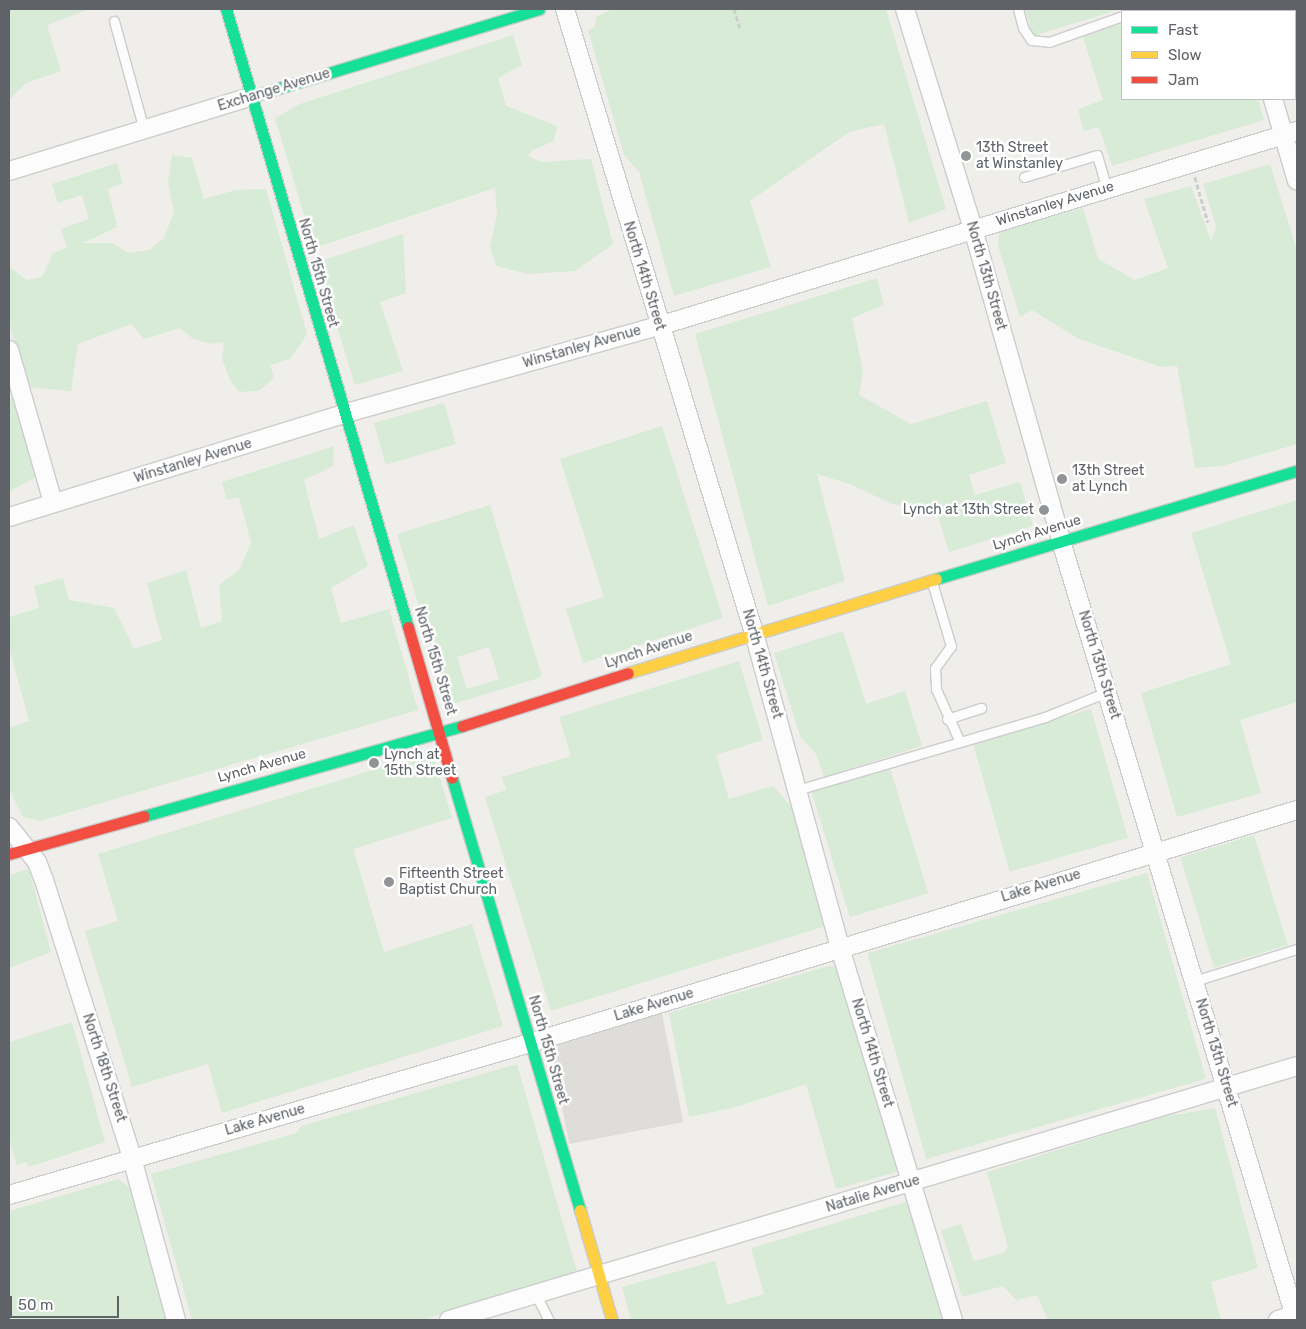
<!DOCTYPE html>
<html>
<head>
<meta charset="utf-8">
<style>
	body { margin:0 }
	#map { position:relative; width:1306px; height:1329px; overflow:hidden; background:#efeeea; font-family:Rubik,sans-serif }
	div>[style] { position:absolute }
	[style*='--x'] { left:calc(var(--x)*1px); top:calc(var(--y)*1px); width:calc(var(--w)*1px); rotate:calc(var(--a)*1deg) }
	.industrial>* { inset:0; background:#dfddda; transform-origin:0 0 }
	.green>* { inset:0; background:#d8ebd6; transform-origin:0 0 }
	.path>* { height:2.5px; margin-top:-1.25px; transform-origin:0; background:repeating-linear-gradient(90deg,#cacfcc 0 5px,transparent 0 7.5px) }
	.roads { filter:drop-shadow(1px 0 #cbcccc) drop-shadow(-1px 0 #cbcccc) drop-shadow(0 1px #cbcccc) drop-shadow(0 -1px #cbcccc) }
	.lane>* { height:9px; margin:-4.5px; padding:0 4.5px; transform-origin:4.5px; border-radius:4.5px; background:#fdfcfc }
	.street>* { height:18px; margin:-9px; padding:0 9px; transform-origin:9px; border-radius:9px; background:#fdfcfc }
	.fast>* { height:11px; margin:-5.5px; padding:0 5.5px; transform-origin:5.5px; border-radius:5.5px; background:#16e098 }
	.slow>* { height:11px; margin:-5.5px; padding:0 5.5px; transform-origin:5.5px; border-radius:5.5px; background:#ffcf43 }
	.jam>* { height:11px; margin:-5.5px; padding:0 5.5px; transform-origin:5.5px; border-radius:5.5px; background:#f24e42 }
	.dots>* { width:14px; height:14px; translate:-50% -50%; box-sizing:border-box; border:2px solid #fff; border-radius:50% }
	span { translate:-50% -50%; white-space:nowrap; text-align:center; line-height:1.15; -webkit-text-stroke:5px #fff; paint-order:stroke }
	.street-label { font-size:14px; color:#5f6368 }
	.poi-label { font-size:14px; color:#5f6368 }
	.left { translate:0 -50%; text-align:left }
	.right { translate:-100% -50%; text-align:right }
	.frame { position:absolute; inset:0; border:10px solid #5f6368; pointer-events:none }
	.legend { position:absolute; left:1121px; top:10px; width:175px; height:90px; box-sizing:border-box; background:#fff; border:1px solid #bfc1c3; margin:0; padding:6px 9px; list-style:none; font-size:15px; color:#5f6368 }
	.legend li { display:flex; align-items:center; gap:10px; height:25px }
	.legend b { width:25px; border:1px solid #bfc1c3 }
	.scale { position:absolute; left:10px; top:1296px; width:109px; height:22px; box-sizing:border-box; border:2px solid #5f6368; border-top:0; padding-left:6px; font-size:15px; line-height:18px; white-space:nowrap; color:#5f6368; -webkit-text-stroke:4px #fff; paint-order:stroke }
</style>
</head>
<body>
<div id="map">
	<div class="industrial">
		<i style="left:662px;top:1013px;width:111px;height:116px;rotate:79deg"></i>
	</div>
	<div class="green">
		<i style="clip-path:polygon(9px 9px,90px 9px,47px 25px,61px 71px,26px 83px,9px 100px)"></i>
		<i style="clip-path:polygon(612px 9px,886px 9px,946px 209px,909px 223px,884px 124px,849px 132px,750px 201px,771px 267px,674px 296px,639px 172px,624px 155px,588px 30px,595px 27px,596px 17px)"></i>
		<i style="clip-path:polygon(1025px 9px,1121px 9px,1033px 36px)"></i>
		<i style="clip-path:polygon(1289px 9px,1297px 9px,1297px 104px,1295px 11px,1282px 11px)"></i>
		<i style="clip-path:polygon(1122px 21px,1122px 99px,1258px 99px,1264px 120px,1112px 166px,1099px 127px,1084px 131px,1078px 109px,1103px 100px,1082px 34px)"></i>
		<i style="clip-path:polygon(513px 35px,522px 65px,498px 78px,506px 106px,557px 126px,554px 141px,531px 151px,528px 156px,541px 162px,591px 159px,613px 244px,575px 271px,528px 274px,496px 266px,490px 247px,497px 214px,495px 188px,314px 248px,275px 118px,300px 104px)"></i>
		<i style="clip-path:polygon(172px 155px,192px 158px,204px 199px,236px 190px,266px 189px,307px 334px,290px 359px,270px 365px,274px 378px,258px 391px,239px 392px,230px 380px,222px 359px,224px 342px,210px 344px,192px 338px,180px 328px,144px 339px,131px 324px,78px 344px,71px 391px,27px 387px,9px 322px,9px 267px,27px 280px,42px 277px,53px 253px,67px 248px,61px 229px,89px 219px,82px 195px,58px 203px,52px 184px,117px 163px,123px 183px,108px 189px,117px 227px,83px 243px,112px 243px,129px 253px,149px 250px,164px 238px,174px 212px,168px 182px)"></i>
		<i style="clip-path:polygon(1270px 164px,1297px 250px,1297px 444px,1222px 466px,1195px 468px,1177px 366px,1161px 367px,1079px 339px,1032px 310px,1020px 317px,998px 245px,999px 232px,1083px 208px,1098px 259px,1135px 280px,1168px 268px,1144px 199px,1191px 186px,1211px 241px,1216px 227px,1203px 184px)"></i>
		<i style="clip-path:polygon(403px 234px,406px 293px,380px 302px,403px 371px,355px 385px,317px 262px)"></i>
		<i style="clip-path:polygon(877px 278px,884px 305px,852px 318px,863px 372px,859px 395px,911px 424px,987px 401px,1006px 463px,969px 475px,975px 495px,1020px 482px,1033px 526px,949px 552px,937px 513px,892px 504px,850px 484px,817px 474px,845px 581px,768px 606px,695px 334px)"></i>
		<i style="clip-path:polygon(16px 396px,38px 476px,9px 492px,9px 400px)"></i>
		<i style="left:444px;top:403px;width:43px;height:73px;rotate:74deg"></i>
		<i style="clip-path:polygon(662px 426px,723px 618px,583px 663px,566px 609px,604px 597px,560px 459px)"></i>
		<i style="clip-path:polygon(334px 446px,333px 466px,304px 480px,319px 539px,354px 525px,368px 566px,331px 588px,341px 623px,389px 609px,418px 710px,40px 821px,23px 817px,9px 789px,9px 728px,29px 721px,9px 647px,9px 617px,39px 608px,34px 586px,63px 578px,69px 600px,114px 608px,134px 649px,162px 640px,147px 583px,186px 570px,201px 628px,222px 621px,219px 585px,239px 570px,251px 543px,239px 497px,227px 500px,222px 482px)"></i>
		<i style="clip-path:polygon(1297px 500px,1297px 702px,1240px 720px,1261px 793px,1177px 817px,1141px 693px,1231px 664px,1191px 533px)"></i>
		<i style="clip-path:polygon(evenodd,490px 505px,542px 677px,449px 705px,397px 534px,490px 505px,489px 647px,499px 679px,467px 689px,457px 657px,489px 647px)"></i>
		<i style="clip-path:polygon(843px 631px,866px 704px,905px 691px,922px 746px,824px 777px,816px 754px,800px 736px,774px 653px)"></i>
		<i style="clip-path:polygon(739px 661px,763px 740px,716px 755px,729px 799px,773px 786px,794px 810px,829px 925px,551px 1011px,485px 797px,506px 790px,502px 777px,571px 756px,559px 717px)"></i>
		<i style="left:1091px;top:709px;width:134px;height:123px;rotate:74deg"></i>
		<i style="clip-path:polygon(432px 752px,452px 818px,353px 849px,384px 952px,472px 924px,503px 1026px,222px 1113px,208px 1064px,132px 1087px,85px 931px,118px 921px,98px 854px)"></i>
		<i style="left:890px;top:768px;width:131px;height:82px;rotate:73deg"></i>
		<i style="left:1254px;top:835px;width:115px;height:77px;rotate:73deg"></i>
		<i style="clip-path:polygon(29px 869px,51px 952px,9px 968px,9px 875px)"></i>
		<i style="left:1147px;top:873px;width:214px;height:291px;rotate:74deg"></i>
		<i style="clip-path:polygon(828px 966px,841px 968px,900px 1171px,836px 1189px,806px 1084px,736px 1107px,689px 1117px,669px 1013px)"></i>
		<i style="clip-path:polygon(72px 1022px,105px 1142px,29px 1167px,26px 1162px,17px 1165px,9px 1139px,9px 1042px)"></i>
		<i style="clip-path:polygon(517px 1064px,577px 1272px,423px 1320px,192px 1320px,151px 1174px,297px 1133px,301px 1126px)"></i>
		<i style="clip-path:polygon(1215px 1108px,1258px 1268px,1211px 1282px,1221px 1320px,1048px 1320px,1037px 1295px,1016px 1300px,1003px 1286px,962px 1297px,941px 1230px,961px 1224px,974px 1261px,1003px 1253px,1008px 1247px,987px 1172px,1162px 1117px)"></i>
		<i style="clip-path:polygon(118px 1179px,129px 1187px,169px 1320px,9px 1320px,9px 1211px)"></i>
		<i style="clip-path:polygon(909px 1201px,943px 1319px,631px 1320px,622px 1287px,715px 1261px,727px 1305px,764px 1294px,751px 1248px)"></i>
	</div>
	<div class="path">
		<i style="--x:734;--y:9;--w:20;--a:72"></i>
		<i style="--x:1195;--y:177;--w:47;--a:73.9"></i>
	</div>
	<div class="roads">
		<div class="lane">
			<i style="--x:1018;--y:9;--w:20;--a:75"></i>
			<i style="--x:1023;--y:28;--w:14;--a:56"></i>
			<i style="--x:1031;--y:40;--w:18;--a:6"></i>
			<i style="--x:1049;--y:42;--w:77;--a:-19.6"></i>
			<i style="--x:1134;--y:11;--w:7;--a:-16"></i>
			<i style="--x:114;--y:21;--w:113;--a:74.6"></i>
			<i style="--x:1024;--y:177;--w:76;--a:-16.8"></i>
			<i style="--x:1097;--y:155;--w:35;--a:74"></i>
			<i style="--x:932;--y:582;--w:67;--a:73.5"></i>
			<i style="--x:951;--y:646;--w:27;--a:126"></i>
			<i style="--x:935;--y:668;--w:21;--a:87"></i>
			<i style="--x:936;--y:689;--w:56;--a:65.7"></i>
			<i style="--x:947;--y:719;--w:36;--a:-18"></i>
			<i style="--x:797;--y:790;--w:259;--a:-16.4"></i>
			<i style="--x:1045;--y:717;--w:67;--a:-22"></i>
			<i style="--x:1194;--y:981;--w:108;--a:-17.3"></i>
			<i style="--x:536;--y:1295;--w:28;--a:63"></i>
		</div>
		<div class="street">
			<i style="--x:565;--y:9;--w:652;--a:73.15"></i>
			<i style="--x:754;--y:633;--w:327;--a:74.7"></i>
			<i style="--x:840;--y:948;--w:389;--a:73.1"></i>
			<i style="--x:905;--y:9;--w:230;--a:72.8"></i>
			<i style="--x:973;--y:229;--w:324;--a:74.2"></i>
			<i style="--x:1061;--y:541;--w:814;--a:73.21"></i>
			<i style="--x:1247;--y:9;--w:2;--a:63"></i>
			<i style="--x:1273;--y:99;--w:85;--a:73.7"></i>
			<i style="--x:9;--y:171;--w:252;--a:-17.1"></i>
			<i style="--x:9;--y:350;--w:158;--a:73.9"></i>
			<i style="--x:9;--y:517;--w:350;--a:-17.1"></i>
			<i style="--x:343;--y:414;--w:328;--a:-15.6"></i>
			<i style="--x:659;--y:326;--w:667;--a:-17"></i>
			<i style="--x:9;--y:827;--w:45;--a:51.3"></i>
			<i style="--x:37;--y:862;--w:19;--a:69"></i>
			<i style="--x:44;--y:880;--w:292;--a:72.4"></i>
			<i style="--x:132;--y:1158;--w:168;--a:74.8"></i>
			<i style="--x:9;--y:1195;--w:543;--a:-16.26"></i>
			<i style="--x:530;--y:1043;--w:802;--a:-16.9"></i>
			<i style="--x:449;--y:1320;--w:885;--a:-16.67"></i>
			<i style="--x:1278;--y:1320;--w:20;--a:-18"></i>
		</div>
		<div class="fast">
			<i style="--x:226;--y:9;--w:644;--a:73.59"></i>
			<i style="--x:250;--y:97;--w:302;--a:-16.9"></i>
			<i style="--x:936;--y:579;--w:377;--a:-16.7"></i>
			<i style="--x:452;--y:778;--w:451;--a:73.5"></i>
			<i style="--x:144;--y:816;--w:330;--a:-15.8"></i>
		</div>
		<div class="slow">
			<i style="--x:628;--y:673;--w:322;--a:-17"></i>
			<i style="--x:580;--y:1210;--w:115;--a:73.8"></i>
		</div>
		<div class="jam">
			<i style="--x:408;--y:627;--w:157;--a:73.8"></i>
			<i style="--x:462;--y:726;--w:174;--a:-17.7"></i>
			<i style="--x:9;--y:854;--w:140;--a:-15.7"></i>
		</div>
	</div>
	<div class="dots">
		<i style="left:966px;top:156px;background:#919496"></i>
		<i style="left:1062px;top:479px;background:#919496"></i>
		<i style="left:1044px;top:510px;background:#919496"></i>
		<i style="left:374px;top:763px;background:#919496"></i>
		<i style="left:389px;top:882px;background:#919496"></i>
	</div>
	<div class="street-label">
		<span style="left:274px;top:90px;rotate:-17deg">Exchange Avenue</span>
		<span style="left:1055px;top:204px;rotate:-17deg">Winstanley Avenue</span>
		<span style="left:318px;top:273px;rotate:74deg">North 15th Street</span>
		<span style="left:644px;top:276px;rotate:73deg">North 14th Street</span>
		<span style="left:986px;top:276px;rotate:74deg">North 13th Street</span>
		<span style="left:582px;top:347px;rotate:-16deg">Winstanley Avenue</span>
		<span style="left:193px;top:461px;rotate:-17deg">Winstanley Avenue</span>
		<span style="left:1037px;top:533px;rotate:-17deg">Lynch Avenue</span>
		<span style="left:649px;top:650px;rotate:-18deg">Lynch Avenue</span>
		<span style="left:435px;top:661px;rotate:73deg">North 15th Street</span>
		<span style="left:762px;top:664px;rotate:74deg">North 14th Street</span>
		<span style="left:1099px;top:665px;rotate:73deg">North 13th Street</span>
		<span style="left:262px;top:766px;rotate:-16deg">Lynch Avenue</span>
		<span style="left:1041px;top:886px;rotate:-17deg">Lake Avenue</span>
		<span style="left:654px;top:1005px;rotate:-17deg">Lake Avenue</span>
		<span style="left:548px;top:1050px;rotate:74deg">North 15th Street</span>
		<span style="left:872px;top:1053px;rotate:73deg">North 14th Street</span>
		<span style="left:1216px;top:1053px;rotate:73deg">North 13th Street</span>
		<span style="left:104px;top:1068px;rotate:72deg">North 18th Street</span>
		<span style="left:265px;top:1120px;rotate:-16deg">Lake Avenue</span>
		<span style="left:873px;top:1194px;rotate:-17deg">Natalie Avenue</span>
	</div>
	<div class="poi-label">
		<span class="left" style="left:976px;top:156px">13th Street<br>at Winstanley</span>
		<span class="left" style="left:1072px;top:479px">13th Street<br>at Lynch</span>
		<span class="right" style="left:1034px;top:510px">Lynch at 13th Street</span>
		<span class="left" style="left:384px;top:763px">Lynch at<br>15th Street</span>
		<span class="left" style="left:399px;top:882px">Fifteenth Street<br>Baptist Church</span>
	</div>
	<div class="frame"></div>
	<ul class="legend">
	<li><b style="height:6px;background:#16e098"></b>Fast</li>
	<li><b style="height:6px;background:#ffcf43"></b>Slow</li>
	<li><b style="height:6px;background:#f24e42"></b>Jam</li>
	</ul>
	<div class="scale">50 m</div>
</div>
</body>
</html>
